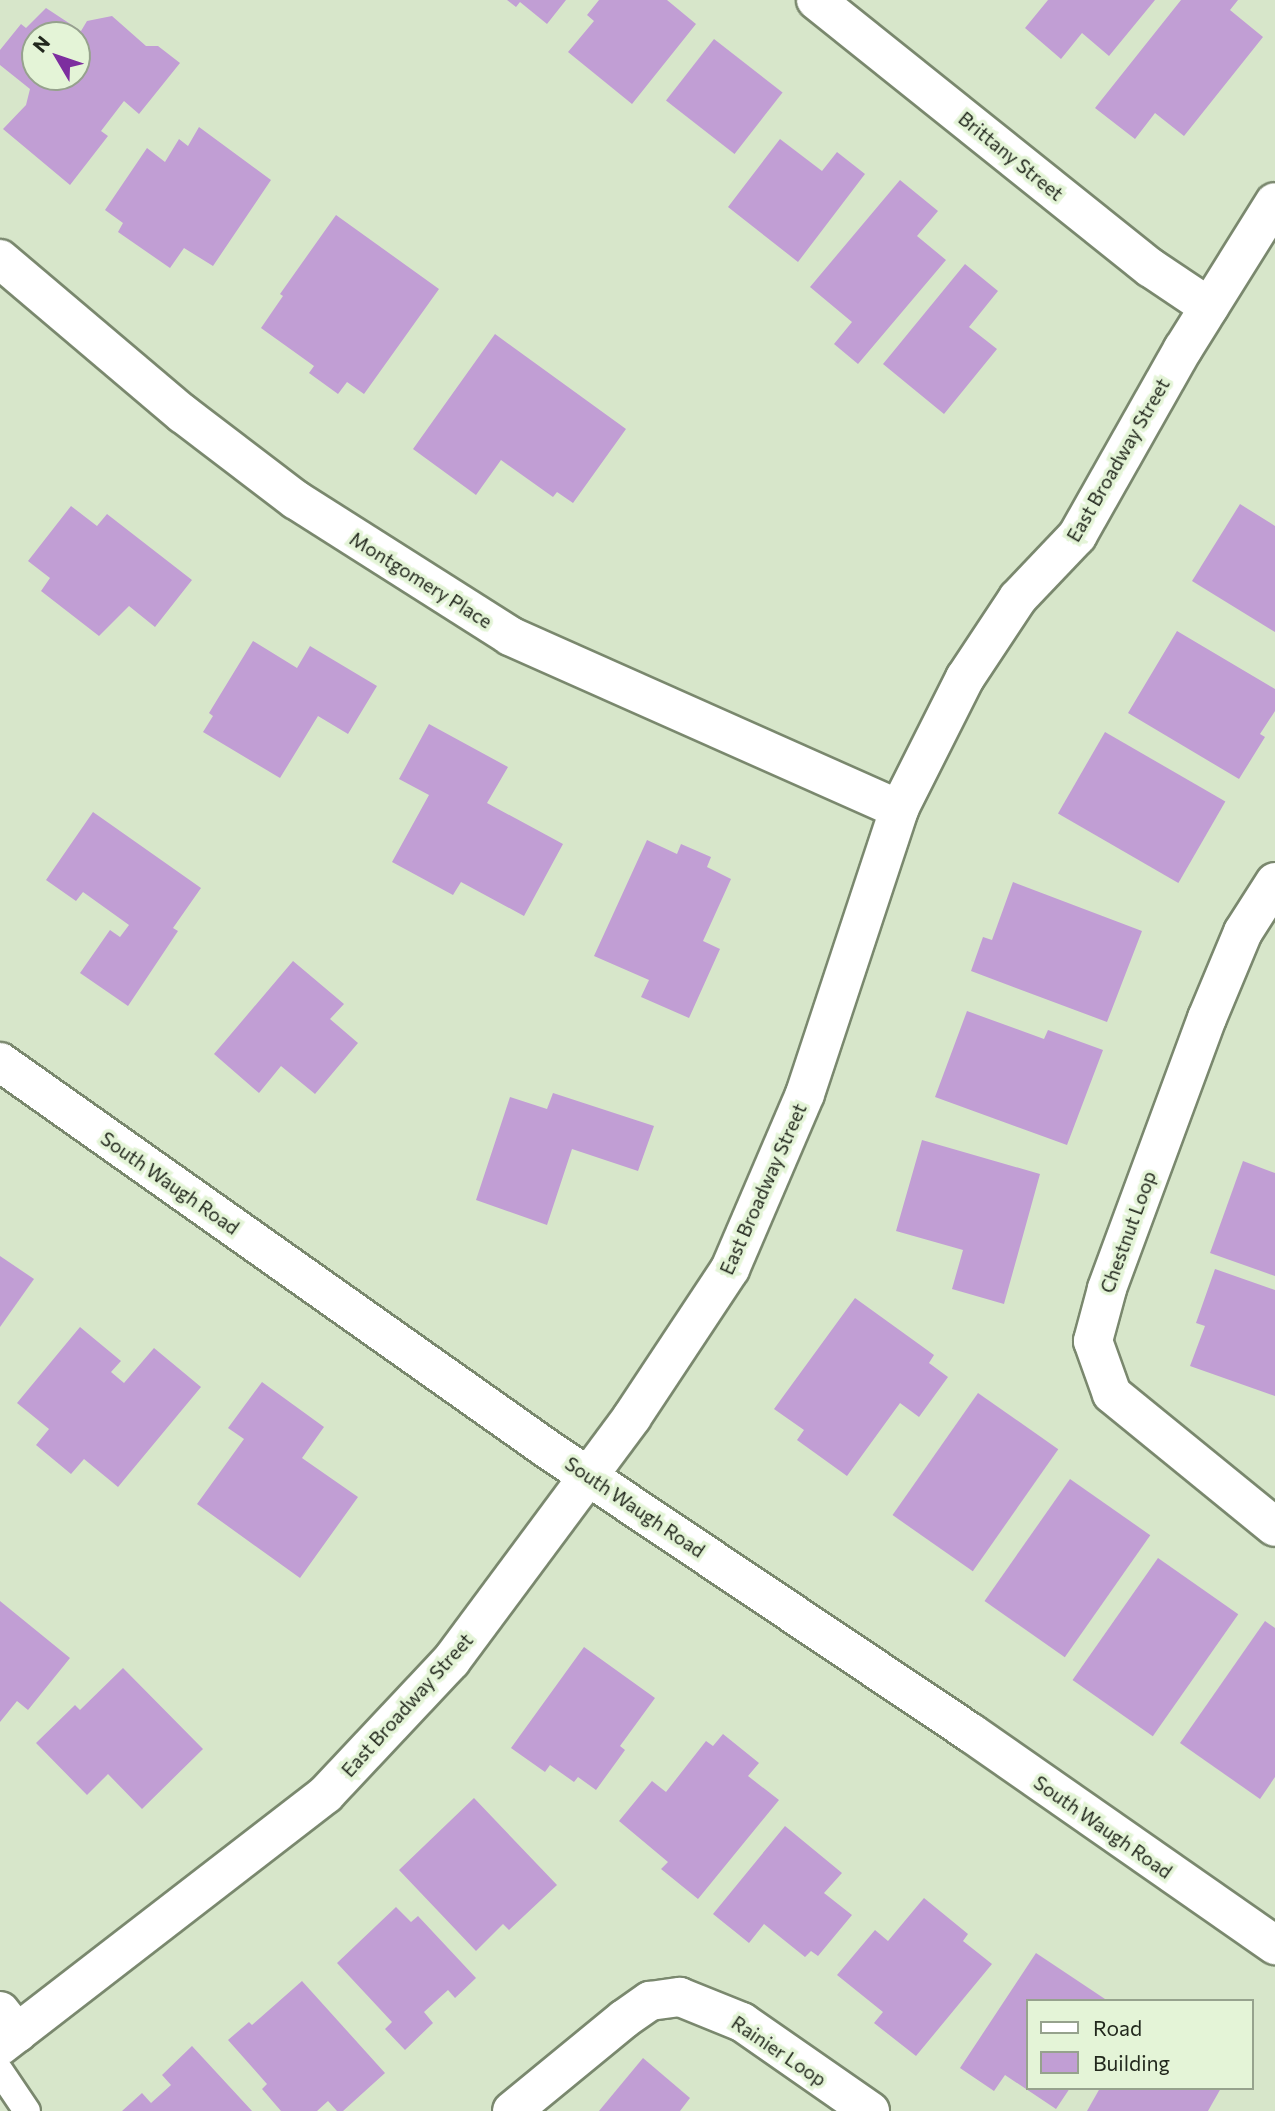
<!DOCTYPE html>
<html>
<head>
<meta charset="utf-8">
<style>
	body { margin:0 }
	#map { position:relative; width:1275px; height:2111px; overflow:hidden; background:#d7e6ca; font-family:Commissioner,sans-serif }
	div>[style] { position:absolute }
	[style*='--x'] { left:calc(var(--x)*1px); top:calc(var(--y)*1px); width:calc(var(--w)*1px); rotate:calc(var(--a)*1deg) }
	.building>* { inset:0; background:#c19ed4; transform-origin:0 0 }
	.roads { filter:drop-shadow(2px 0 #7a886e) drop-shadow(-2px 0 #7a886e) drop-shadow(0 2px #7a886e) drop-shadow(0 -2px #7a886e) }
	.service>* { height:26px; margin:-13px; padding:0 13px; transform-origin:13px; border-radius:13px; background:#fff }
	.minor>* { height:38px; margin:-19px; padding:0 19px; transform-origin:19px; border-radius:19px; background:#fff }
	.tertiary>* { height:38px; margin:-19px; padding:0 19px; transform-origin:19px; border-radius:19px; background:#fff }
	span { translate:-50% -50%; white-space:nowrap; text-align:center; line-height:1.15; -webkit-text-stroke:7px #e4f4d7; paint-order:stroke }
	.street-label { font-size:19px; color:#22281d }
	.legend { position:absolute; left:1026px; top:1999px; width:228px; height:91px; box-sizing:border-box; background:#e4f4d7; border:2px solid #96a28d; margin:0; padding:9px 12px; list-style:none; font-size:21px; color:#22281d }
	.legend li { display:flex; align-items:center; gap:14px; height:35px }
	.legend b { width:35px; border:2px solid #96a28d }
	.north { position:absolute; left:21px; top:21px; width:70px; height:70px; box-sizing:border-box; background:#e4f4d7; border:2px solid #96a28d; border-radius:50%; rotate:309deg; font-size:19px; font-weight:700; line-height:28px; text-align:center; color:#22281d }
	.north::after { content:''; display:block; margin:auto; width:24px; height:32px; background:#7d2e9f; clip-path:polygon(50% 0,100% 100%,50% 72%,0 100%) }
</style>
</head>
<body>
<div id="map">
	<div class="building">
		<i style="clip-path:polygon(507px 0,566px 0,547px 24px,520px 2px,516px 7px)"></i>
		<i style="clip-path:polygon(599px 0,667px 0,696px 24px,632px 104px,568px 52px,594px 21px,587px 15px)"></i>
		<i style="clip-path:polygon(1048px 0,1155px 0,1109px 56px,1082px 33px,1061px 59px,1025px 28px)"></i>
		<i style="clip-path:polygon(1181px 0,1238px 0,1230px 10px,1263px 37px,1184px 136px,1155px 113px,1135px 139px,1095px 108px)"></i>
		<i style="clip-path:polygon(evenodd,46px 8px,81px 31px,87px 21px,112px 16px,146px 46px,158px 46px,180px 63px,139px 114px,124px 101px,101px 131px,108px 136px,70px 185px,3px 129px,26px 105px,30px 89px,0 65px,0 50px,21px 24px,26px 28px,46px 8px,35px 35px,77px 35px,77px 77px,35px 77px,35px 35px)"></i>
		<i style="left:714px;top:39px;width:87px;height:78px;rotate:38deg"></i>
		<i style="clip-path:polygon(199px 127px,271px 180px,213px 266px,184px 248px,170px 268px,118px 232px,123px 223px,105px 210px,147px 148px,165px 162px,179px 139px,188px 146px)"></i>
		<i style="clip-path:polygon(780px 139px,822px 171px,837px 152px,865px 174px,798px 262px,728px 207px)"></i>
		<i style="clip-path:polygon(900px 180px,938px 211px,917px 236px,946px 260px,858px 364px,834px 344px,852px 322px,810px 287px)"></i>
		<i style="clip-path:polygon(336px 215px,439px 289px,364px 394px,347px 382px,338px 394px,309px 373px,314px 366px,261px 328px,283px 296px,280px 294px)"></i>
		<i style="clip-path:polygon(965px 264px,998px 291px,969px 327px,997px 349px,944px 414px,883px 364px)"></i>
		<i style="clip-path:polygon(495px 334px,626px 429px,573px 503px,557px 492px,553px 497px,501px 460px,476px 495px,413px 449px)"></i>
		<i style="clip-path:polygon(1240px 504px,1275px 526px,1275px 632px,1192px 581px)"></i>
		<i style="clip-path:polygon(71px 506px,97px 526px,107px 514px,192px 580px,155px 627px,129px 606px,99px 636px,41px 591px,50px 578px,28px 561px)"></i>
		<i style="clip-path:polygon(1177px 631px,1275px 689px,1275px 711px,1260px 734px,1265px 737px,1239px 779px,1128px 713px)"></i>
		<i style="clip-path:polygon(253px 641px,297px 668px,310px 646px,377px 686px,348px 734px,318px 716px,280px 778px,203px 732px,213px 716px,209px 713px)"></i>
		<i style="clip-path:polygon(429px 724px,508px 767px,487px 803px,563px 844px,524px 916px,461px 882px,453px 895px,392px 862px,429px 795px,399px 779px)"></i>
		<i style="left:1105px;top:732px;width:139px;height:94px;rotate:30deg"></i>
		<i style="clip-path:polygon(93px 812px,201px 888px,173px 928px,178px 931px,128px 1006px,80px 973px,110px 930px,120px 937px,129px 925px,83px 892px,76px 901px,46px 880px)"></i>
		<i style="clip-path:polygon(647px 840px,677px 854px,681px 844px,711px 857px,707px 867px,731px 879px,703px 941px,720px 949px,689px 1018px,641px 997px,649px 980px,594px 956px)"></i>
		<i style="clip-path:polygon(1013px 882px,1142px 931px,1107px 1022px,971px 971px,983px 937px,992px 940px)"></i>
		<i style="clip-path:polygon(293px 961px,344px 1004px,330px 1019px,358px 1043px,315px 1094px,281px 1066px,259px 1093px,214px 1054px)"></i>
		<i style="clip-path:polygon(967px 1011px,1044px 1039px,1048px 1030px,1103px 1050px,1067px 1145px,935px 1097px)"></i>
		<i style="clip-path:polygon(553px 1093px,654px 1126px,638px 1171px,572px 1149px,547px 1225px,476px 1200px,510px 1097px,547px 1109px)"></i>
		<i style="clip-path:polygon(922px 1140px,1040px 1174px,1004px 1304px,952px 1289px,963px 1250px,896px 1231px)"></i>
		<i style="clip-path:polygon(1243px 1161px,1275px 1173px,1275px 1276px,1210px 1253px)"></i>
		<i style="clip-path:polygon(0 1256px,34px 1279px,0 1327px)"></i>
		<i style="clip-path:polygon(1215px 1269px,1275px 1290px,1275px 1396px,1190px 1366px,1205px 1326px,1196px 1323px)"></i>
		<i style="clip-path:polygon(855px 1298px,934px 1355px,929px 1363px,948px 1377px,919px 1417px,900px 1403px,847px 1476px,797px 1440px,804px 1430px,774px 1409px)"></i>
		<i style="clip-path:polygon(80px 1327px,121px 1361px,111px 1372px,124px 1383px,154px 1348px,201px 1387px,118px 1487px,84px 1459px,71px 1474px,36px 1445px,49px 1429px,17px 1403px)"></i>
		<i style="clip-path:polygon(262px 1382px,324px 1427px,302px 1458px,358px 1497px,300px 1578px,197px 1504px,244px 1439px,228px 1428px)"></i>
		<i style="left:978px;top:1393px;width:98px;height:149px;rotate:35deg"></i>
		<i style="left:1070px;top:1479px;width:98px;height:149px;rotate:35deg"></i>
		<i style="left:1158px;top:1558px;width:98px;height:149px;rotate:35deg"></i>
		<i style="clip-path:polygon(0 1601px,70px 1658px,28px 1710px,17px 1701px,0 1722px)"></i>
		<i style="clip-path:polygon(1265px 1621px,1275px 1628px,1275px 1777px,1260px 1799px,1180px 1743px)"></i>
		<i style="clip-path:polygon(584px 1647px,655px 1698px,620px 1746px,625px 1750px,596px 1790px,578px 1777px,574px 1782px,550px 1765px,545px 1772px,511px 1748px)"></i>
		<i style="clip-path:polygon(123px 1668px,203px 1749px,142px 1809px,108px 1774px,87px 1795px,36px 1743px,75px 1705px,80px 1710px)"></i>
		<i style="clip-path:polygon(723px 1734px,759px 1763px,748px 1776px,779px 1800px,698px 1899px,661px 1869px,668px 1862px,619px 1821px,652px 1781px,666px 1792px,706px 1741px,713px 1746px)"></i>
		<i style="clip-path:polygon(474px 1798px,557px 1885px,509px 1930px,503px 1924px,476px 1951px,399px 1870px)"></i>
		<i style="clip-path:polygon(785px 1826px,842px 1873px,824px 1893px,852px 1915px,818px 1956px,811px 1951px,805px 1957px,764px 1924px,749px 1943px,713px 1914px)"></i>
		<i style="clip-path:polygon(924px 1898px,968px 1934px,963px 1941px,992px 1964px,916px 2056px,874px 2023px,883px 2012px,837px 1975px,875px 1930px,888px 1941px)"></i>
		<i style="clip-path:polygon(396px 1907px,411px 1922px,418px 1916px,476px 1978px,455px 1998px,448px 1990px,424px 2012px,433px 2023px,405px 2050px,385px 2029px,392px 2022px,337px 1963px)"></i>
		<i style="clip-path:polygon(1036px 1953px,1108px 2001px,1028px 2001px,1028px 2088px,1070px 2088px,1056px 2109px,1005px 2075px,994px 2091px,960px 2068px)"></i>
		<i style="clip-path:polygon(302px 1981px,385px 2073px,343px 2111px,337px 2111px,328px 2101px,317px 2111px,281px 2111px,262px 2089px,267px 2084px,228px 2040px,249px 2022px,252px 2025px)"></i>
		<i style="clip-path:polygon(192px 2046px,252px 2111px,122px 2111px,142px 2093px,151px 2103px,171px 2085px,162px 2075px)"></i>
		<i style="clip-path:polygon(643px 2058px,690px 2098px,680px 2111px,599px 2111px)"></i>
		<i style="clip-path:polygon(1100px 2088px,1221px 2088px,1208px 2111px,1087px 2111px)"></i>
	</div>
	<div class="roads">
		<div class="service">
			<i style="--x:0;--y:2071;--w:48;--a:56"></i>
		</div>
		<div class="minor">
			<i style="--x:816;--y:0;--w:429;--a:38.7"></i>
			<i style="--x:1151;--y:268;--w:70;--a:33.9"></i>
			<i style="--x:0;--y:259;--w:240;--a:40.3"></i>
			<i style="--x:183;--y:414;--w:142;--a:37.3"></i>
			<i style="--x:296;--y:500;--w:254;--a:32.4"></i>
			<i style="--x:510;--y:636;--w:426;--a:24"></i>
			<i style="--x:1275;--y:882;--w:59;--a:122.6"></i>
			<i style="--x:1243;--y:932;--w:93;--a:112.7"></i>
			<i style="--x:1207;--y:1018;--w:289;--a:110.3"></i>
			<i style="--x:1107;--y:1289;--w:54;--a:105.1"></i>
			<i style="--x:1093;--y:1341;--w:56;--a:70.3"></i>
			<i style="--x:1112;--y:1394;--w:210;--a:39.2"></i>
			<i style="--x:0;--y:1062;--w:669;--a:35.26"></i>
			<i style="--x:546;--y:1448;--w:512;--a:33.85"></i>
			<i style="--x:971;--y:1733;--w:371;--a:34.9"></i>
			<i style="--x:0;--y:2011;--w:28;--a:52"></i>
			<i style="--x:512;--y:2111;--w:145;--a:-39.4"></i>
			<i style="--x:624;--y:2019;--w:32;--a:-35"></i>
			<i style="--x:650;--y:2001;--w:30;--a:-8"></i>
			<i style="--x:680;--y:1997;--w:67;--a:22"></i>
			<i style="--x:742;--y:2022;--w:156;--a:34.8"></i>
		</div>
		<div class="tertiary">
			<i style="--x:0;--y:2046;--w:412;--a:-37.7"></i>
			<i style="--x:326;--y:1794;--w:183;--a:-46.8"></i>
			<i style="--x:451;--y:1661;--w:304;--a:-53.4"></i>
			<i style="--x:632;--y:1417;--w:178;--a:-56.5"></i>
			<i style="--x:730;--y:1269;--w:190;--a:-66.8"></i>
			<i style="--x:805;--y:1094;--w:300;--a:-71.7"></i>
			<i style="--x:899;--y:809;--w:147;--a:-63.3"></i>
			<i style="--x:965;--y:678;--w:96;--a:-56.5"></i>
			<i style="--x:1018;--y:598;--w:86;--a:-46.4"></i>
			<i style="--x:1077;--y:536;--w:215;--a:-60.5"></i>
			<i style="--x:1183;--y:349;--w:173;--a:-58"></i>
		</div>
	</div>
	<div class="street-label">
		<span style="left:1011px;top:156px;rotate:39deg">Brittany Street</span>
		<span style="left:1118px;top:460px;rotate:-60deg">East Broadway Street</span>
		<span style="left:421px;top:580px;rotate:32deg">Montgomery Place</span>
		<span style="left:170px;top:1183px;rotate:35deg">South Waugh Road</span>
		<span style="left:763px;top:1189px;rotate:-66deg">East Broadway Street</span>
		<span style="left:1128px;top:1232px;rotate:-70deg">Chestnut Loop</span>
		<span style="left:635px;top:1507px;rotate:34deg">South Waugh Road</span>
		<span style="left:407px;top:1705px;rotate:-48deg">East Broadway Street</span>
		<span style="left:1103px;top:1827px;rotate:35deg">South Waugh Road</span>
		<span style="left:779px;top:2051px;rotate:34deg">Rainier Loop</span>
	</div>
	<ul class="legend">
	<li><b style="height:9px;background:#fff"></b>Road</li>
	<li><b style="height:19px;background:#c19ed4"></b>Building</li>
	</ul>
	<div class="north">N</div>
</div>
</body>
</html>
